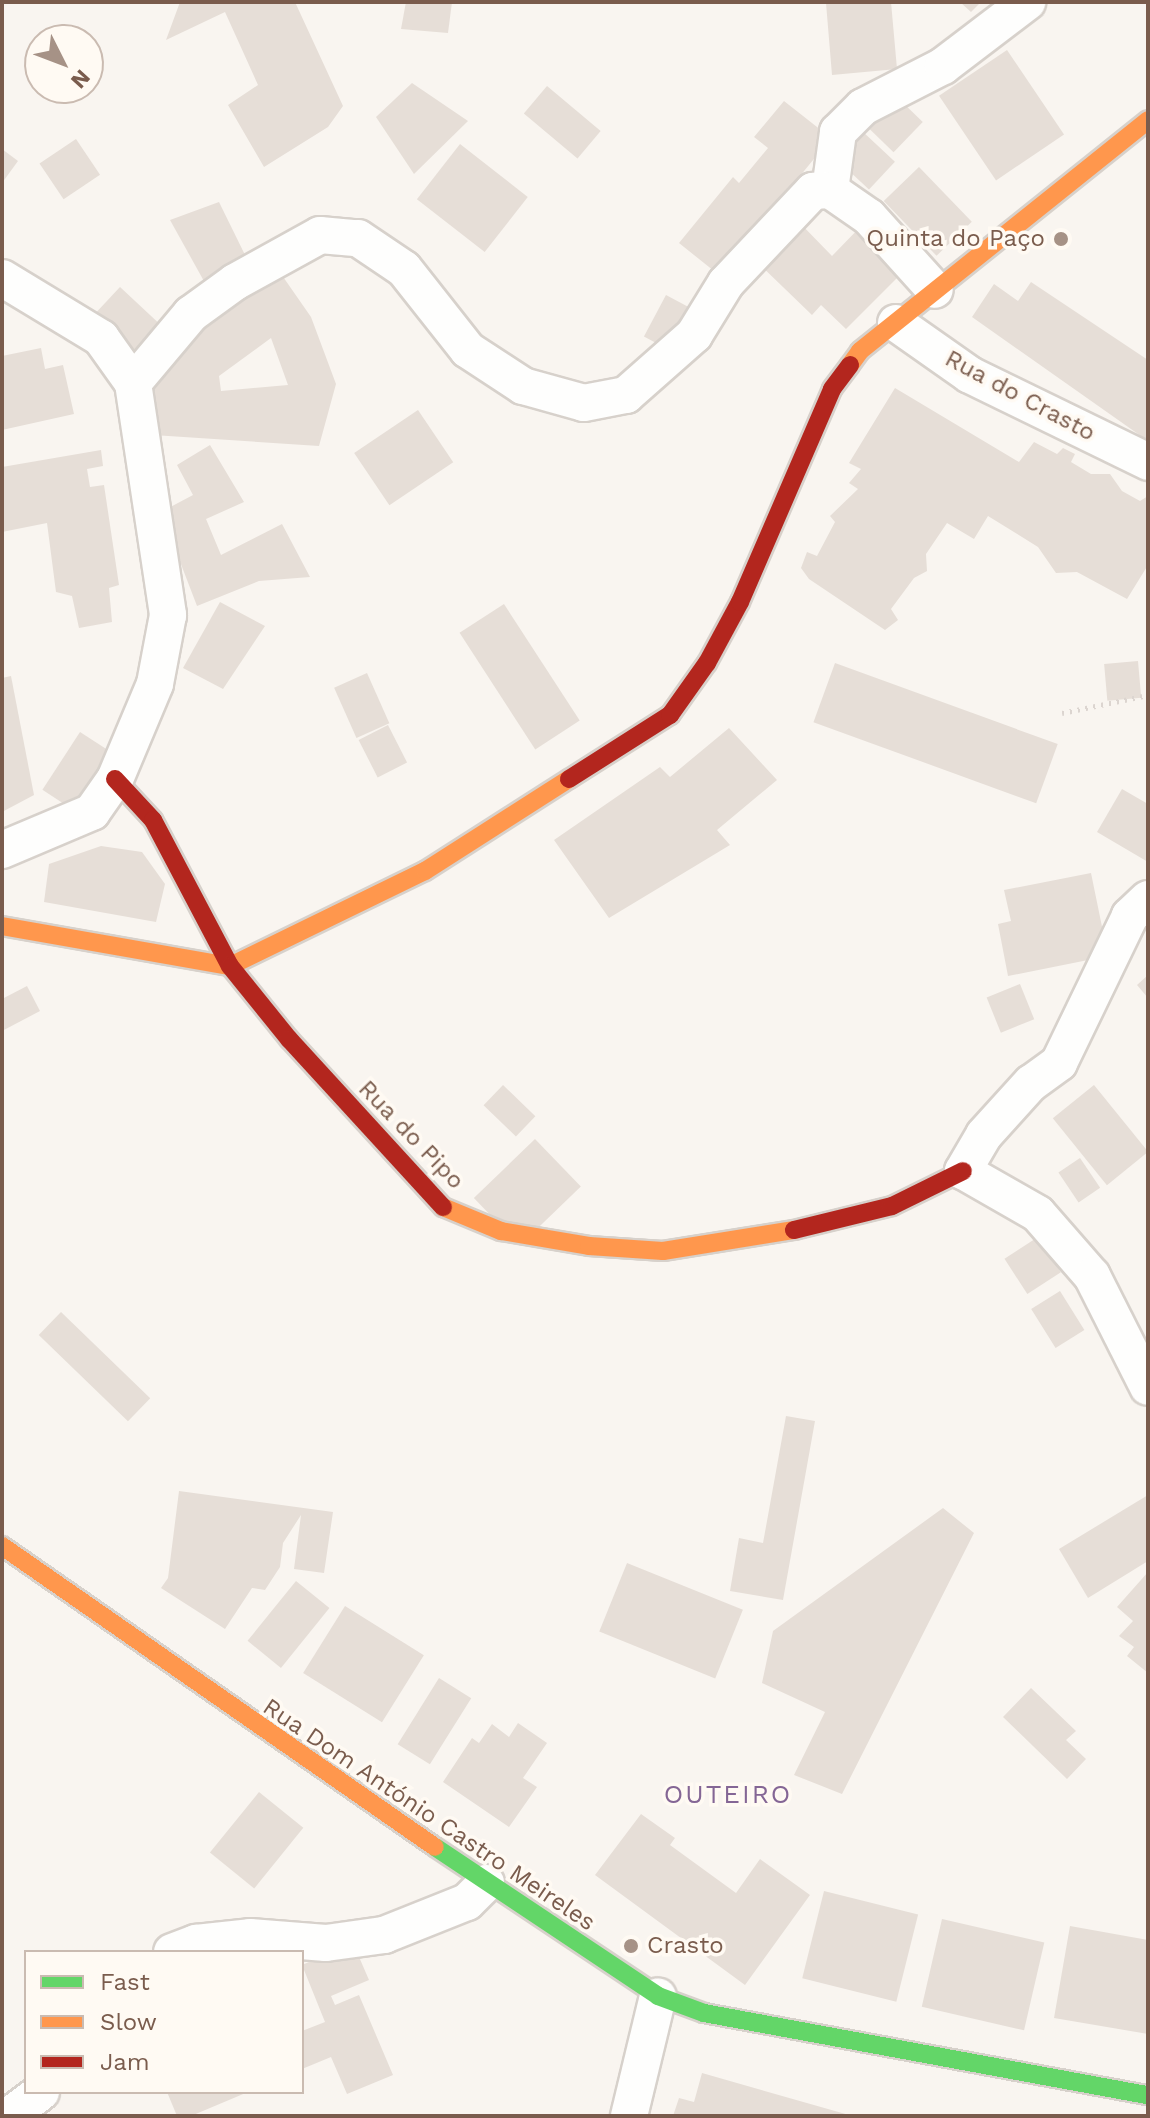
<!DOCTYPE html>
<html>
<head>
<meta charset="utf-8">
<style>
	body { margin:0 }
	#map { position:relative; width:1150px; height:2118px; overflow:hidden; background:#f9f5f0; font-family:"Work Sans",sans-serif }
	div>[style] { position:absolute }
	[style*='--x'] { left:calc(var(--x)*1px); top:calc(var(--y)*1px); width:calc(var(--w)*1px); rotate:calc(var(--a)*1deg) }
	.building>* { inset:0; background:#e6ded7; transform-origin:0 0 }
	.path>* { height:5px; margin-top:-2.5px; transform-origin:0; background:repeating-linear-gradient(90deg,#dcd5d0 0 2px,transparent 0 8px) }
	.roads { filter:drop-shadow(2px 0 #d7d1cb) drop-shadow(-2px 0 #d7d1cb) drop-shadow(0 2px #d7d1cb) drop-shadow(0 -2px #d7d1cb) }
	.street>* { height:36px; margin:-18px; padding:0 18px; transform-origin:18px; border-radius:18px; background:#fefefd }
	.fast>* { height:18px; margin:-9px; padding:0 9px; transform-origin:9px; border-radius:9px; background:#63d668 }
	.slow>* { height:18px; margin:-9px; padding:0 9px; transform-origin:9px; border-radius:9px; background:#ff974d }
	.jam>* { height:18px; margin:-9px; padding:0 9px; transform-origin:9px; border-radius:9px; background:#b3261e }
	.dots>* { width:22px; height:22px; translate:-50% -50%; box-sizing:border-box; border:4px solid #fffaf3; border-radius:50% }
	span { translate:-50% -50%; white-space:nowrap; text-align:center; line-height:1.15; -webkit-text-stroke:7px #fffaf3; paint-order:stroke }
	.poi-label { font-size:24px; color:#7a5c4d }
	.right { translate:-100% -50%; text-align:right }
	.left { translate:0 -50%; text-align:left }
	.street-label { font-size:24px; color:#7a5c4d }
	.neighbourhood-label { font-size:26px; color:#846695; letter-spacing:2px }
	.frame { position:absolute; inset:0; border:4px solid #7a5c4d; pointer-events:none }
	.legend { position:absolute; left:24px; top:1950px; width:280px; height:144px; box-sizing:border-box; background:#fffaf3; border:2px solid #cabbb1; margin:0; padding:10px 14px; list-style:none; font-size:24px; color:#7a5c4d }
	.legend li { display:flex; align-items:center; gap:16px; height:40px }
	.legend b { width:40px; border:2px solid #cabbb1 }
	.north { position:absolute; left:24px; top:24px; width:80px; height:80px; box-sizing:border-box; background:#fffaf3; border:2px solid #cabbb1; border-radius:50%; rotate:132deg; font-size:22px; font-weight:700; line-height:32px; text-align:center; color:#7a5c4d }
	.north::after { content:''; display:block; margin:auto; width:28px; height:36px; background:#a69286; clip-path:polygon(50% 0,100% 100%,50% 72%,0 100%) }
</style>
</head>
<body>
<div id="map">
	<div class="building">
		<i style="clip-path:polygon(180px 2px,295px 2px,343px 106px,328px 127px,264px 167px,228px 105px,258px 85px,225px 12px,166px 40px)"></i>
		<i style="clip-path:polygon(406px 2px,452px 2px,448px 33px,401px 29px)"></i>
		<i style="clip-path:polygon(840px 2px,891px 2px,897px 69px,832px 75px,826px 3px)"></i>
		<i style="clip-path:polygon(960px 2px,981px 2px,971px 12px)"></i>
		<i style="left:1007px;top:50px;width:102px;height:82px;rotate:56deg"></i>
		<i style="clip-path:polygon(412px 83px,468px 121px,414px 174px,376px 117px)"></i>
		<i style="left:547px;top:86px;width:70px;height:36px;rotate:40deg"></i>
		<i style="left:899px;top:99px;width:33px;height:42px;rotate:44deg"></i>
		<i style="clip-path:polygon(784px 101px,831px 138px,719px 275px,679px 243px,733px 177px,739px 183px,768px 148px,754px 137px)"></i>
		<i style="left:862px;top:131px;width:45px;height:38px;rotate:43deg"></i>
		<i style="left:76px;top:139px;width:43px;height:44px;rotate:56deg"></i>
		<i style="left:460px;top:144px;width:86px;height:70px;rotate:38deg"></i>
		<i style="clip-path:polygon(2px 149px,18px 161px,2px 183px)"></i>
		<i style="left:919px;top:167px;width:76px;height:49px;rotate:46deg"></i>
		<i style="clip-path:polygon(219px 202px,248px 261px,205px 283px,170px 220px)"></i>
		<i style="clip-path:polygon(797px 220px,832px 256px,864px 223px,908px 267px,846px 329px,821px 305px,812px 315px,756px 261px)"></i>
		<i style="clip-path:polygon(evenodd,279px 271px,311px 317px,336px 384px,319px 446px,153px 435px,152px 382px,214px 312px,279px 271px,271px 338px,288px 385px,221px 391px,219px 376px,271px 338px)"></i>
		<i style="clip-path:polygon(1031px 282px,1148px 360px,1148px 441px,972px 317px,994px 284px,1018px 301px)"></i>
		<i style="left:120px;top:287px;width:67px;height:38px;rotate:43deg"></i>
		<i style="left:666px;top:295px;width:34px;height:47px;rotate:28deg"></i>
		<i style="clip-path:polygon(41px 348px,45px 369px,63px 365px,74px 414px,2px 430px,2px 356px)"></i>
		<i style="clip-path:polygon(895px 388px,1019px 462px,1034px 442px,1057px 454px,1063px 448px,1075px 454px,1071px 462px,1091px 474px,1110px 474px,1122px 491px,1140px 501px,1148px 496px,1148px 565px,1127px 599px,1077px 572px,1056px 573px,1038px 547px,988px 516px,974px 539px,947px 523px,926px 554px,927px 571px,914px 578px,891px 609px,898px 620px,885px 630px,809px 579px,801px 568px,807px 552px,817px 556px,835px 522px,830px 516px,858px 489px,849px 483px,861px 469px,849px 463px)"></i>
		<i style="left:418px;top:410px;width:63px;height:77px;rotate:56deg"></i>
		<i style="clip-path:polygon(210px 445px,244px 502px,206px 519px,221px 555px,282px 524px,310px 577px,259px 581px,197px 606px,161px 512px,193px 495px,177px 465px)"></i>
		<i style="clip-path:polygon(101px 450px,103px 466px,87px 469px,90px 487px,104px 485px,119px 585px,109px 588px,112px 622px,79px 628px,72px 596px,56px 592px,47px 523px,2px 532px,2px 467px)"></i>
		<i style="clip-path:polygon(220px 602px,265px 626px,223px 689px,183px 668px)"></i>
		<i style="left:504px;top:604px;width:139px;height:53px;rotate:57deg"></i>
		<i style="left:1138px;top:661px;width:37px;height:34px;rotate:85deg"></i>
		<i style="left:835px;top:663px;width:237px;height:63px;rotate:20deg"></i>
		<i style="left:367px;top:673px;width:55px;height:36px;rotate:66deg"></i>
		<i style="clip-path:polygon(11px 676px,34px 795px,2px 812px,2px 678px)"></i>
		<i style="left:388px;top:725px;width:42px;height:33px;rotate:63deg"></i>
		<i style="clip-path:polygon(729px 728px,777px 780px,717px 830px,730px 845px,609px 918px,554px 840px,660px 767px,670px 777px)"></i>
		<i style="left:80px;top:732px;width:35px;height:69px;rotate:33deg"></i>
		<i style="clip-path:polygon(1122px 789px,1148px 804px,1148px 862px,1097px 832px)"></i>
		<i style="clip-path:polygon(101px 846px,142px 852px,165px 884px,156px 922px,44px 902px,49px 864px)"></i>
		<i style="clip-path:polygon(1091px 873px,1108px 956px,1008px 976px,998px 924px,1011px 921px,1004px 890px)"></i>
		<i style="clip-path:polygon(1148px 975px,1148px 998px,1137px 985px)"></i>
		<i style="left:1020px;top:984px;width:38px;height:36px;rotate:68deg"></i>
		<i style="clip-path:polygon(27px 986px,40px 1011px,2px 1031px,2px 999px)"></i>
		<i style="left:503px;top:1085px;width:45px;height:28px;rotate:44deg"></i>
		<i style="left:1094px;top:1085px;width:86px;height:53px;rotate:51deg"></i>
		<i style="left:535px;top:1139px;width:66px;height:85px;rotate:46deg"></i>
		<i style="left:1080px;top:1158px;width:36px;height:26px;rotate:56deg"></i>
		<i style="left:1038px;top:1237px;width:42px;height:40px;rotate:57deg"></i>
		<i style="left:1060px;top:1291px;width:46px;height:34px;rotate:58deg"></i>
		<i style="left:61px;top:1312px;width:124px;height:32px;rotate:44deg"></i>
		<i style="clip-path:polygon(786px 1416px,815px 1421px,783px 1600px,730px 1591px,739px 1538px,763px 1543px)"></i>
		<i style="clip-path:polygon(179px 1491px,333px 1512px,324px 1573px,294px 1569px,301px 1515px,283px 1543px,280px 1567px,265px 1590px,252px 1588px,225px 1629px,161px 1588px,168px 1578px)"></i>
		<i style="clip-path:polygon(1148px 1495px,1148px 1561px,1088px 1598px,1059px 1549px)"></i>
		<i style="clip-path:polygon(943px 1508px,974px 1533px,842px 1794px,794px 1775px,825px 1712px,762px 1683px,773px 1631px)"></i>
		<i style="left:627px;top:1563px;width:125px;height:74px;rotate:22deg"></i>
		<i style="clip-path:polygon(1148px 1572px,1148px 1673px,1127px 1656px,1134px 1647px,1119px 1636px,1133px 1621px,1117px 1607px)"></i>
		<i style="left:296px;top:1581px;width:43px;height:77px;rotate:39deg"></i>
		<i style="left:345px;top:1606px;width:93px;height:79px;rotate:32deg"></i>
		<i style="left:439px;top:1678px;width:38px;height:78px;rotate:32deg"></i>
		<i style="clip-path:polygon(1031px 1688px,1076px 1731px,1066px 1740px,1086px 1759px,1067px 1779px,1003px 1717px)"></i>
		<i style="clip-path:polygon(518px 1723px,547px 1743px,523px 1778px,537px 1787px,509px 1827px,443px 1782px,472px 1738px,479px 1743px,492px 1724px,509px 1737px)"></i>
		<i style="left:259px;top:1792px;width:57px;height:78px;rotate:39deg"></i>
		<i style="clip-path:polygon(641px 1814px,675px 1838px,670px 1845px,736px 1893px,760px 1859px,810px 1895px,745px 1985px,595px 1875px)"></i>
		<i style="left:824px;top:1891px;width:97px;height:90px;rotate:14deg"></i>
		<i style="left:942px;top:1919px;width:105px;height:90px;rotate:13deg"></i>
		<i style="clip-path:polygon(1070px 1926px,1148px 1940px,1148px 2034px,1054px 2018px)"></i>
		<i style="clip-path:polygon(353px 1943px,369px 1980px,331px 1996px,335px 2005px,359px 1995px,393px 2075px,347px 2094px,331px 2057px,302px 2069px,302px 2031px,325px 2022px,302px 1965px)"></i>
		<i style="clip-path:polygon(702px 2073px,849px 2115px,849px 2116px,673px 2116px,679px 2098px,694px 2102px)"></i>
		<i style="clip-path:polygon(167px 2092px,248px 2092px,191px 2116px,177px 2116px)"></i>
	</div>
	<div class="path">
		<i style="--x:1062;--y:713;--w:88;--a:-11.8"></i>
	</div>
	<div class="roads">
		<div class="street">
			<i style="--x:830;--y:190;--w:59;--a:-82.1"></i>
			<i style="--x:838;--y:132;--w:35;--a:-45"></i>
			<i style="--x:863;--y:107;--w:90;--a:-27.1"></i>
			<i style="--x:943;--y:66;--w:106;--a:-37.3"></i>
			<i style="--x:2;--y:278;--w:116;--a:31.2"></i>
			<i style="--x:101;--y:338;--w:55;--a:54.6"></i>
			<i style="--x:133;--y:383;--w:235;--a:81.4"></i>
			<i style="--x:168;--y:615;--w:70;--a:100.7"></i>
			<i style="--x:155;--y:684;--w:103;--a:112.8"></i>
			<i style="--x:115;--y:779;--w:40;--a:124.9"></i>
			<i style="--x:92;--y:812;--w:98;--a:157.1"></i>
			<i style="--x:896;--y:323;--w:90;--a:35.1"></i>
			<i style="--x:970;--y:375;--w:198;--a:26"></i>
			<i style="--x:133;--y:383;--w:90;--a:-50"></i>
			<i style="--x:191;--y:314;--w:54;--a:-36"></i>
			<i style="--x:235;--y:282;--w:97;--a:-28.9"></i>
			<i style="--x:320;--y:235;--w:38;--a:5"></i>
			<i style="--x:358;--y:238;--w:55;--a:34"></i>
			<i style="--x:404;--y:269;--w:103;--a:51.7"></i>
			<i style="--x:468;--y:350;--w:66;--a:33.2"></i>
			<i style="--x:523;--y:386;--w:63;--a:15.6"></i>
			<i style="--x:584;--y:403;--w:43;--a:-10.8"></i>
			<i style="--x:626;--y:395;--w:91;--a:-41.4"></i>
			<i style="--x:694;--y:335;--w:61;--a:-58.4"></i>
			<i style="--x:726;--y:283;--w:127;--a:-46.6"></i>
			<i style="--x:813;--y:191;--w:17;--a:-3"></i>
			<i style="--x:830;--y:190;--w:47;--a:34.7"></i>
			<i style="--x:869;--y:217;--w:98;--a:47.9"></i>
			<i style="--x:1148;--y:899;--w:25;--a:137"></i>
			<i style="--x:1130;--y:916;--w:163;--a:115.8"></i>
			<i style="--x:1059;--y:1063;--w:34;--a:144"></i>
			<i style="--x:1031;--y:1083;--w:70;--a:132.1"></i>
			<i style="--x:984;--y:1135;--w:42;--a:120.3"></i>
			<i style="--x:963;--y:1171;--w:86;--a:29.8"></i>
			<i style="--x:1038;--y:1214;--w:82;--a:48.9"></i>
			<i style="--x:1092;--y:1276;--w:124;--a:63.2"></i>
			<i style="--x:172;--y:1952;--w:26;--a:-21"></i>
			<i style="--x:196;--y:1943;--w:54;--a:-6.3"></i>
			<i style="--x:250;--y:1937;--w:76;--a:4.5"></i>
			<i style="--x:326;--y:1943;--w:59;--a:-7.9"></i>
			<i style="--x:384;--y:1935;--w:89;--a:-21.7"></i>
			<i style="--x:467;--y:1902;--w:27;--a:-45"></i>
			<i style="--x:9;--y:2116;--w:40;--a:-37"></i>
			<i style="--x:629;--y:2116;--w:123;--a:-76.4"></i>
		</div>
		<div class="fast">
			<i style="--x:435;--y:1847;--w:268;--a:33.7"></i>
			<i style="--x:658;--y:1996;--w:49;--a:20.3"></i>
			<i style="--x:704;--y:2013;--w:452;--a:10.5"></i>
		</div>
		<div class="slow">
			<i style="--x:850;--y:365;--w:17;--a:-54"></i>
			<i style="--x:860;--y:351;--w:369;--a:-38.7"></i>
			<i style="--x:2;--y:926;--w:231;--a:10"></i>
			<i style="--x:230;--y:966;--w:217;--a:-26"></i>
			<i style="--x:425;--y:871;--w:171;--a:-32.6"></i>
			<i style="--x:443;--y:1207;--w:63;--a:22.5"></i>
			<i style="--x:501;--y:1231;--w:89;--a:9.7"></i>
			<i style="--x:589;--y:1246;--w:74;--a:3.9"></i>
			<i style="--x:663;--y:1251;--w:133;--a:-9.1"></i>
			<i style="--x:2;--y:1546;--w:527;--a:34.81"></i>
		</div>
		<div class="jam">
			<i style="--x:115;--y:779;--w:56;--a:47.2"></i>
			<i style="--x:153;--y:820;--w:165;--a:62.2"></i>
			<i style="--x:230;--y:966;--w:94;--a:51.1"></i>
			<i style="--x:289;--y:1039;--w:228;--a:47.5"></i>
			<i style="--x:569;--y:779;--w:120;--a:-32.4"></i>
			<i style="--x:670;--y:715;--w:64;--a:-54.6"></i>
			<i style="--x:707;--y:663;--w:69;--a:-61.6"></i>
			<i style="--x:740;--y:602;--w:232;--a:-66.6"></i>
			<i style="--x:832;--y:389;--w:30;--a:-53"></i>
			<i style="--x:794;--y:1230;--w:101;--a:-13.8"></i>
			<i style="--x:892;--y:1206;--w:79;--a:-26.2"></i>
		</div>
	</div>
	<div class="dots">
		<i style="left:1061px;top:239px;background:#a69286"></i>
		<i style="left:631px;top:1946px;background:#a69286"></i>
	</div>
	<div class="poi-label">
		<span class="right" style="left:1045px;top:239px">Quinta do Paço</span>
		<span class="left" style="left:647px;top:1946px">Crasto</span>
	</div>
	<div class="street-label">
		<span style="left:1020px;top:396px;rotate:28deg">Rua do Crasto</span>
		<span style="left:411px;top:1135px;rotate:46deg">Rua do Pipo</span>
		<span style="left:429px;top:1815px;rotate:34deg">Rua Dom António Castro Meireles</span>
	</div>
	<div class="neighbourhood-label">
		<span style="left:728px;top:1795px">OUTEIRO</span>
	</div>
	<div class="frame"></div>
	<ul class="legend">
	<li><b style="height:10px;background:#63d668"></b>Fast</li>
	<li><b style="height:10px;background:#ff974d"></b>Slow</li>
	<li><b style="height:10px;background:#b3261e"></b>Jam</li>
	</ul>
	<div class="north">N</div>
</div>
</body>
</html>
